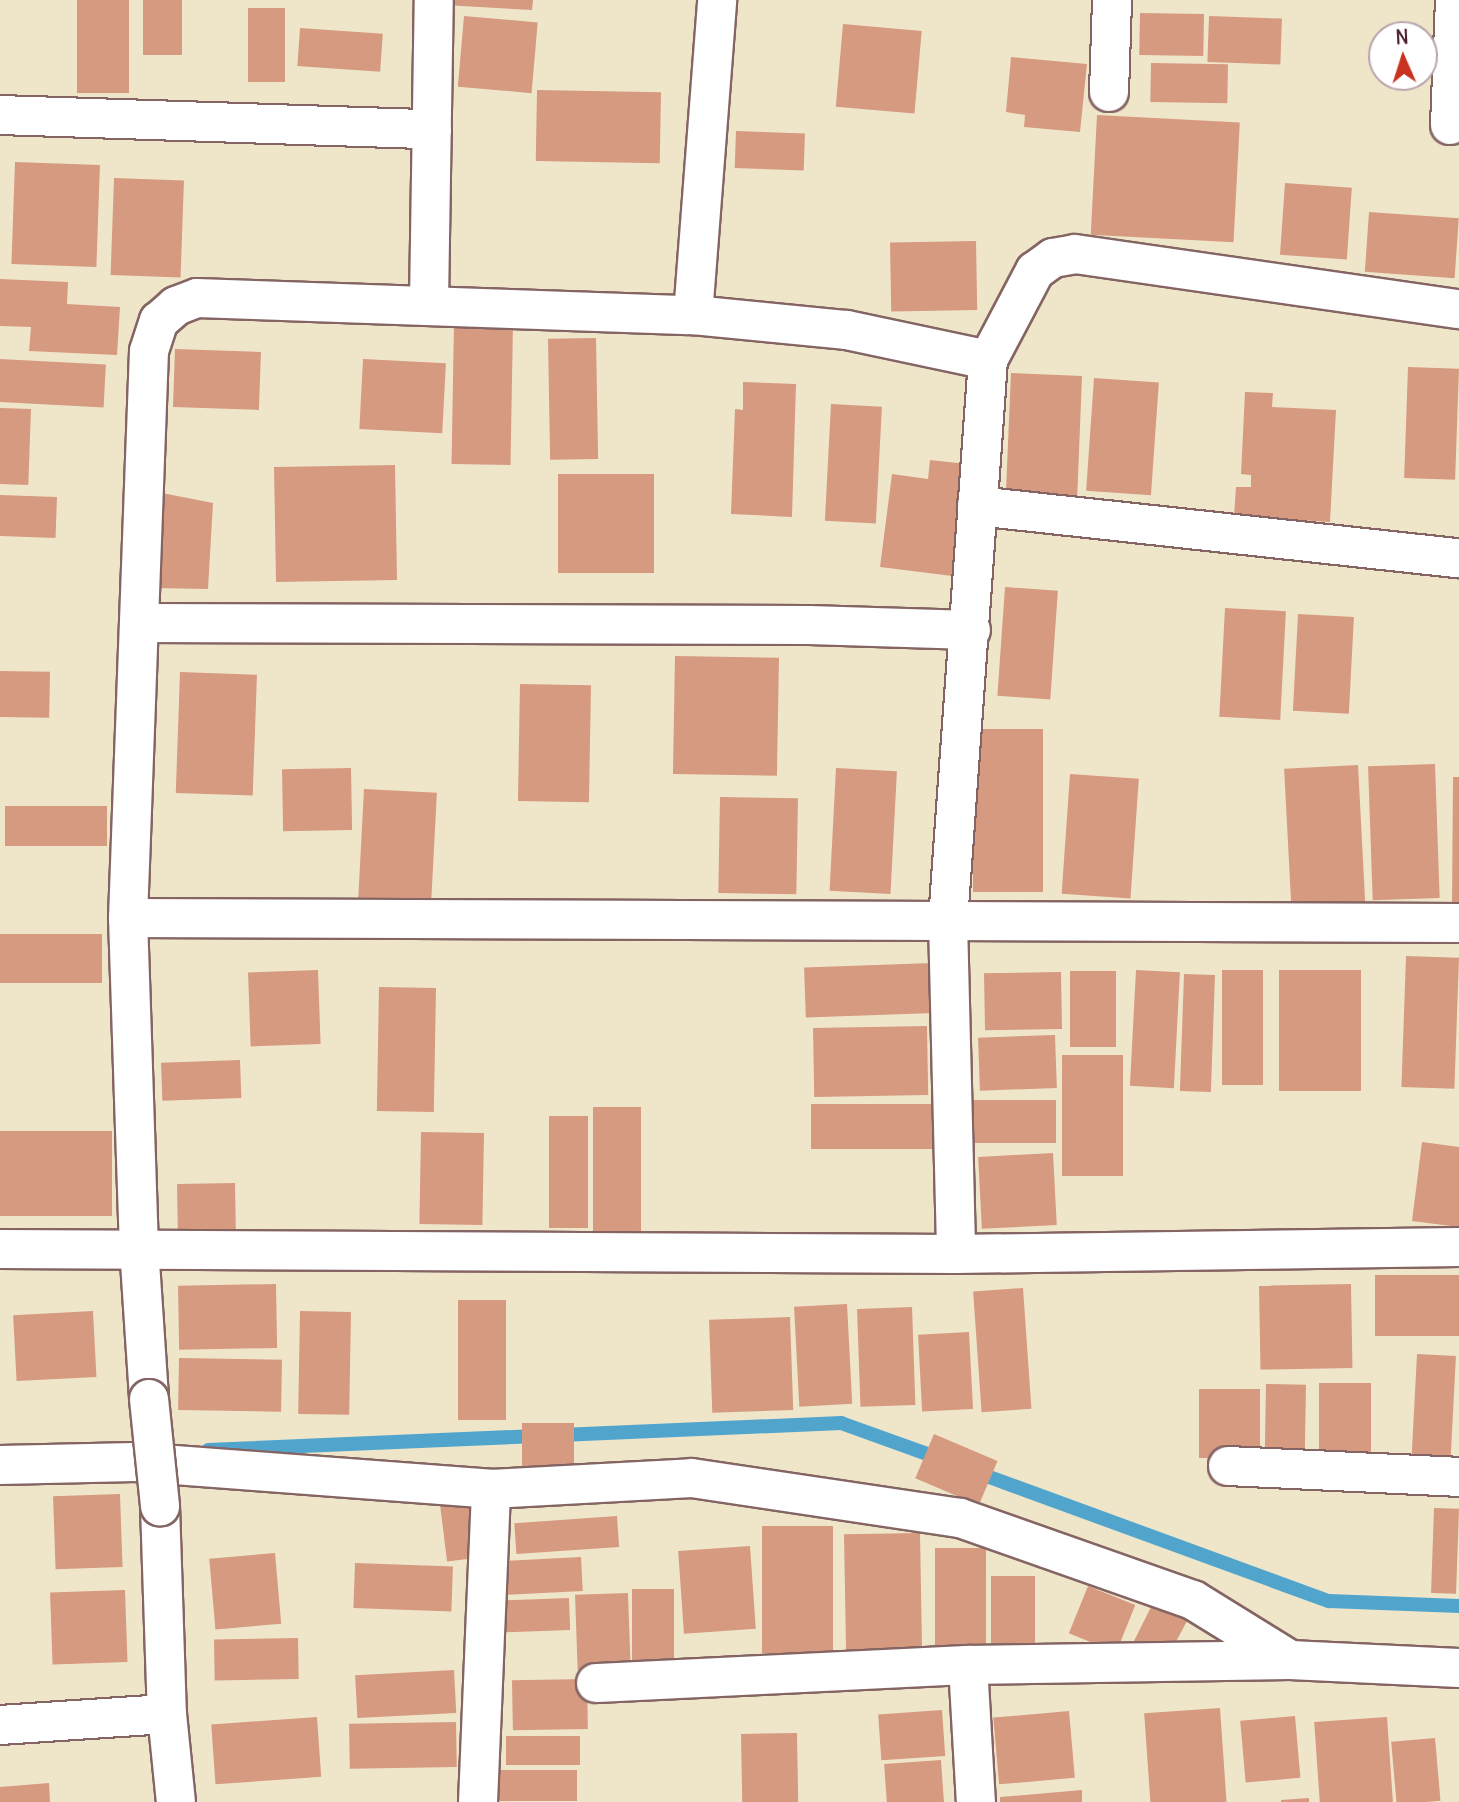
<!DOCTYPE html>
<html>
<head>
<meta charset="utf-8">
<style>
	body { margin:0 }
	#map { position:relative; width:1459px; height:1802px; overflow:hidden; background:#efe6ca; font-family:Delius,sans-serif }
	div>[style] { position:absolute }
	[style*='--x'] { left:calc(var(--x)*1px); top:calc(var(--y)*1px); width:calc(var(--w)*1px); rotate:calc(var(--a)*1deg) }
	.stream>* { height:14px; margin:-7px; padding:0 7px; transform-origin:7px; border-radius:7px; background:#51a5cd }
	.building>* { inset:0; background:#d69a80; transform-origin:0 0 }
	.roads { filter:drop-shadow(2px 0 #846563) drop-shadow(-2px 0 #846563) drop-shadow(0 2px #846563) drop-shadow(0 -2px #846563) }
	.minor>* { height:38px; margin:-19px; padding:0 19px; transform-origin:19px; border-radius:19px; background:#fff }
	.bridges { filter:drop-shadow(2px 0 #846563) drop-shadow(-2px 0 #846563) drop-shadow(0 2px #846563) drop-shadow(0 -2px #846563) }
	.minor-bridge>* { height:38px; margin:-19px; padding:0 19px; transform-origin:19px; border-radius:19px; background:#fff }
	span { translate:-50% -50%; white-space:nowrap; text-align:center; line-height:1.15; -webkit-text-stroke:7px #fff; paint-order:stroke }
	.north { position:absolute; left:1368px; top:21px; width:70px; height:70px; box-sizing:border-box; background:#fff; border:2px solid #b7a5aa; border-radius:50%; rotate:357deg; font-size:19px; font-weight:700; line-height:28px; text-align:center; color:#4a1f2b }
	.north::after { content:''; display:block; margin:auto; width:24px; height:32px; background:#c8321e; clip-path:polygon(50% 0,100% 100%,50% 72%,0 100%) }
</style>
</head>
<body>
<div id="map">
	<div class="stream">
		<i style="--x:208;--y:1450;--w:634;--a:-2.44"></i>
		<i style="--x:841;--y:1423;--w:109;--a:19.8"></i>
		<i style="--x:973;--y:1471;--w:379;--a:20.1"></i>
		<i style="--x:1329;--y:1601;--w:130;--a:2.2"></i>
	</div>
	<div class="building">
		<i style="left:77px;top:0;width:52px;height:93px"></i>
		<i style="left:143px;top:0;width:39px;height:55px"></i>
		<i style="clip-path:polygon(445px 0,533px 0,532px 10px,444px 5px)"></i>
		<i style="left:248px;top:8px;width:37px;height:74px"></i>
		<i style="left:1140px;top:13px;width:64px;height:42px;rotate:1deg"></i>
		<i style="left:464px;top:16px;width:74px;height:71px;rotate:5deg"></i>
		<i style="left:1209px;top:16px;width:73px;height:46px;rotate:2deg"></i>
		<i style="left:843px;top:24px;width:79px;height:83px;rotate:5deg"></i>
		<i style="left:300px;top:28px;width:83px;height:38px;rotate:4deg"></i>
		<i style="clip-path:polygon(1011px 57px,1087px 64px,1080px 132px,1024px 127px,1025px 115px,1006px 112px)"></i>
		<i style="left:1151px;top:63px;width:77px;height:39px;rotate:1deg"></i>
		<i style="left:537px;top:90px;width:124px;height:71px;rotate:1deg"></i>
		<i style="left:1097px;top:115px;width:143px;height:120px;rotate:3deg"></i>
		<i style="left:736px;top:131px;width:69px;height:37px;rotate:2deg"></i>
		<i style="left:15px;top:162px;width:85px;height:102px;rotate:2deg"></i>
		<i style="left:114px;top:178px;width:70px;height:97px;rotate:2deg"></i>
		<i style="left:1285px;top:183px;width:67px;height:72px;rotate:4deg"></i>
		<i style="left:1369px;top:212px;width:90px;height:60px;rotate:4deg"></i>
		<i style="left:976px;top:241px;width:69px;height:86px;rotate:89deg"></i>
		<i style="clip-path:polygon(0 279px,68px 282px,67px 304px,120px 307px,117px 355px,29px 351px,31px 327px,0 326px)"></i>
		<i style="left:454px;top:322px;width:59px;height:142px;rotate:1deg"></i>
		<i style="left:596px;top:338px;width:121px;height:48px;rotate:89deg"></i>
		<i style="left:175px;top:349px;width:86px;height:58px;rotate:2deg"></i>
		<i style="left:0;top:359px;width:106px;height:43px;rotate:3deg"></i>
		<i style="left:363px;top:359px;width:83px;height:70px;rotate:3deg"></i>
		<i style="left:1408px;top:367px;width:51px;height:111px;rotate:2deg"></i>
		<i style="clip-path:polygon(1011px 373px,1082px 376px,1077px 502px,1030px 499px,1030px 490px,1006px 490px)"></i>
		<i style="left:1094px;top:378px;width:65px;height:113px;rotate:4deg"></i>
		<i style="clip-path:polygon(743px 382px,796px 384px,792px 517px,731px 514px,735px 409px,743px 410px)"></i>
		<i style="clip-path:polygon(1245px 392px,1273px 393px,1272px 407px,1336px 410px,1330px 522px,1234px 516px,1236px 487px,1251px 487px,1251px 475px,1241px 474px)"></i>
		<i style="left:831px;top:404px;width:51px;height:117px;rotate:3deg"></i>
		<i style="left:0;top:408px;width:31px;height:76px;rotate:2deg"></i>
		<i style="clip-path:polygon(930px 460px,967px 464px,952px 576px,880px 567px,892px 474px,928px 479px)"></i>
		<i style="left:395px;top:465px;width:115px;height:121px;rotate:89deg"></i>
		<i style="left:558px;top:474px;width:96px;height:99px"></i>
		<i style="clip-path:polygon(152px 491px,213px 503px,208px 589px,151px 588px)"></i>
		<i style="left:0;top:495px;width:57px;height:41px;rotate:2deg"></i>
		<i style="left:1005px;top:587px;width:53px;height:109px;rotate:4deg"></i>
		<i style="left:1225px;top:608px;width:61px;height:109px;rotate:3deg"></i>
		<i style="left:1298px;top:614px;width:56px;height:97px;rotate:3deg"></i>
		<i style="left:675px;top:656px;width:104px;height:118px;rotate:1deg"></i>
		<i style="left:0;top:671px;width:50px;height:46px;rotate:1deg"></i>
		<i style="left:180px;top:672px;width:77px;height:121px;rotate:2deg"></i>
		<i style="left:520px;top:684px;width:71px;height:117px;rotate:1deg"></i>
		<i style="left:973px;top:729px;width:70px;height:163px"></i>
		<i style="left:1435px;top:764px;width:134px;height:67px;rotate:88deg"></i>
		<i style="left:1358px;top:765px;width:137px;height:74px;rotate:87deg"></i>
		<i style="left:351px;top:768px;width:62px;height:69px;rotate:89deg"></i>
		<i style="left:836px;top:768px;width:61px;height:123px;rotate:3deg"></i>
		<i style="left:1070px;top:774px;width:69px;height:120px;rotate:4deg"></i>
		<i style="clip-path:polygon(1453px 777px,1459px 777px,1459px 907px,1452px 907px)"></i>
		<i style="left:364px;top:789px;width:73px;height:121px;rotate:3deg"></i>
		<i style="left:720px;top:797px;width:78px;height:96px;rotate:1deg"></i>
		<i style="left:5px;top:806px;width:102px;height:40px"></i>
		<i style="left:102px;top:934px;width:49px;height:102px;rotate:90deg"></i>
		<i style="left:1406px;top:956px;width:53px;height:131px;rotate:2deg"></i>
		<i style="left:933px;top:963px;width:50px;height:129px;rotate:88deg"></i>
		<i style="left:318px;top:970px;width:74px;height:70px;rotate:88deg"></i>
		<i style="left:1136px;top:970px;width:44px;height:116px;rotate:3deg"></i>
		<i style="left:1263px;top:970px;width:115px;height:41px;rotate:90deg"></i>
		<i style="left:1279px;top:970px;width:82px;height:121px"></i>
		<i style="left:1116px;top:971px;width:76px;height:46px;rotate:90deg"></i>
		<i style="left:1061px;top:972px;width:57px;height:77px;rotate:89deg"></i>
		<i style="left:1184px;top:974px;width:31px;height:117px;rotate:2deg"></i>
		<i style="left:379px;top:987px;width:57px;height:124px;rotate:1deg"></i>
		<i style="left:927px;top:1026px;width:69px;height:114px;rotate:89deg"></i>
		<i style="left:1055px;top:1035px;width:53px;height:77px;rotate:88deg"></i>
		<i style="left:1123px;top:1055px;width:121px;height:61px;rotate:90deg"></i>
		<i style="left:240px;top:1060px;width:38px;height:79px;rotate:88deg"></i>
		<i style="left:971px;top:1100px;width:85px;height:43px"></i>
		<i style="left:937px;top:1104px;width:45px;height:126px;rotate:90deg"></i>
		<i style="left:593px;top:1107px;width:48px;height:131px"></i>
		<i style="left:549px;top:1116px;width:39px;height:112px"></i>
		<i style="left:0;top:1131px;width:112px;height:85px"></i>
		<i style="left:421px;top:1132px;width:63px;height:92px;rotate:1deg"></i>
		<i style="clip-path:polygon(1422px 1142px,1459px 1147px,1459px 1227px,1412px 1221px)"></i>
		<i style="left:1053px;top:1153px;width:72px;height:75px;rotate:87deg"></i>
		<i style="left:235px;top:1183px;width:47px;height:58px;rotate:89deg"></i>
		<i style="left:1375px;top:1275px;width:84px;height:61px"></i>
		<i style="left:276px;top:1284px;width:64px;height:98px;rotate:89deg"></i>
		<i style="left:1351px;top:1284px;width:84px;height:92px;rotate:89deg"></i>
		<i style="left:1023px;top:1288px;width:121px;height:50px;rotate:86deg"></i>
		<i style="left:458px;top:1300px;width:48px;height:120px"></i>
		<i style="left:847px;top:1304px;width:100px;height:53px;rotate:87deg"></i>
		<i style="left:912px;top:1307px;width:98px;height:55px;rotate:88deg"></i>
		<i style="left:93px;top:1311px;width:66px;height:80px;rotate:87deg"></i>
		<i style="left:300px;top:1311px;width:51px;height:103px;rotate:1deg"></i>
		<i style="left:790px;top:1317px;width:93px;height:81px;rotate:88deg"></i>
		<i style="left:969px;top:1332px;width:77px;height:51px;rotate:87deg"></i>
		<i style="left:1417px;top:1354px;width:39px;height:102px;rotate:3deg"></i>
		<i style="left:179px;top:1358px;width:103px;height:52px;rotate:1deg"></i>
		<i style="left:1319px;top:1383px;width:52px;height:76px"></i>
		<i style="left:1266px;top:1384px;width:40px;height:76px;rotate:1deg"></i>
		<i style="left:1199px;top:1389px;width:61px;height:69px"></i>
		<i style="left:522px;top:1423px;width:52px;height:57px"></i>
		<i style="left:934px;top:1434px;width:69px;height:48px;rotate:23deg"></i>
		<i style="left:120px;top:1494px;width:73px;height:67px;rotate:88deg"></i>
		<i style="left:472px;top:1494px;width:64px;height:33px;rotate:83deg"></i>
		<i style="left:1434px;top:1508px;width:25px;height:85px;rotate:2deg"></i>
		<i style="left:617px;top:1516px;width:31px;height:103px;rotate:86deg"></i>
		<i style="left:762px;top:1526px;width:71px;height:127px"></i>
		<i style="left:920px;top:1533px;width:121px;height:76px;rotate:89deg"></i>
		<i style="left:750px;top:1546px;width:83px;height:72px;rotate:86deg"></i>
		<i style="left:935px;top:1548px;width:51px;height:107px"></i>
		<i style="left:275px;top:1553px;width:71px;height:66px;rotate:85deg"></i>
		<i style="left:581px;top:1557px;width:34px;height:79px;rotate:87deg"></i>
		<i style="left:355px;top:1563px;width:98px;height:45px;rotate:2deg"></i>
		<i style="left:991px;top:1576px;width:44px;height:80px"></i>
		<i style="left:1088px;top:1586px;width:51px;height:51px;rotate:22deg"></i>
		<i style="left:674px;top:1589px;width:72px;height:42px;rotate:90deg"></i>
		<i style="left:125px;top:1590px;width:72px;height:75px;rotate:88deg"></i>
		<i style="left:628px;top:1593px;width:75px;height:53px;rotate:88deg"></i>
		<i style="left:569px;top:1598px;width:32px;height:74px;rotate:88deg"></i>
		<i style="clip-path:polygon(1153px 1603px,1187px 1621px,1171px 1651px,1131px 1647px)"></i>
		<i style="left:298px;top:1638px;width:41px;height:84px;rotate:89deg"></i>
		<i style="left:454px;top:1670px;width:43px;height:99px;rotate:87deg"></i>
		<i style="left:587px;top:1679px;width:50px;height:75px;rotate:89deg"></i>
		<i style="left:1220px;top:1708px;width:94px;height:76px;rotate:86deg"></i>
		<i style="left:942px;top:1710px;width:46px;height:64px;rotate:86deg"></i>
		<i style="left:1069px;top:1711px;width:67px;height:76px;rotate:85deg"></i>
		<i style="left:1295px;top:1716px;width:62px;height:55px;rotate:85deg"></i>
		<i style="left:317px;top:1717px;width:60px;height:106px;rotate:86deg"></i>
		<i style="left:1387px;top:1717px;width:85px;height:73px;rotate:86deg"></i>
		<i style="left:456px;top:1722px;width:45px;height:107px;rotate:89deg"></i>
		<i style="left:797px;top:1733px;width:69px;height:56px;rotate:89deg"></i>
		<i style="left:580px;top:1736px;width:29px;height:74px;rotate:90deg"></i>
		<i style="left:1435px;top:1738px;width:63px;height:44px;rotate:85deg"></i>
		<i style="left:941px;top:1760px;width:42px;height:57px;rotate:86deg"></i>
		<i style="left:577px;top:1770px;width:31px;height:81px;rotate:90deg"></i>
		<i style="clip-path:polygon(49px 1783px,50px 1802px,0 1802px,0 1787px)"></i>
		<i style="clip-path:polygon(1082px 1790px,1082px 1802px,1000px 1802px,1000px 1797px)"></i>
		<i style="clip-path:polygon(1309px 1798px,1309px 1802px,1281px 1802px,1281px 1800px)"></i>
	</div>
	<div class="roads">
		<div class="minor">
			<i style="--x:1109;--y:92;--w:92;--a:-88.1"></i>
			<i style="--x:0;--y:115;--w:432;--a:1.9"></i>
			<i style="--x:1450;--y:125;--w:125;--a:-87.7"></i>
			<i style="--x:429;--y:303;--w:303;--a:-89.1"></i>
			<i style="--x:693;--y:315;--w:316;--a:-85.6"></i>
			<i style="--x:988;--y:360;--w:101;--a:-62.2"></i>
			<i style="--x:1035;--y:271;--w:22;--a:-36"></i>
			<i style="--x:1053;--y:258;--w:22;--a:-10"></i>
			<i style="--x:1075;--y:254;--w:388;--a:8.2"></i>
			<i style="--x:977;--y:506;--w:485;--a:6.2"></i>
			<i style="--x:141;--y:623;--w:668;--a:0.17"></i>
			<i style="--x:809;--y:625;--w:162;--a:1.8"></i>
			<i style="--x:128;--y:918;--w:567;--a:-87.88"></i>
			<i style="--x:149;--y:351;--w:32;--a:-72"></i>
			<i style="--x:159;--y:321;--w:23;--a:-41"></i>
			<i style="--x:176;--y:306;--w:22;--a:-21"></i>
			<i style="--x:197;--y:298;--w:496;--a:2"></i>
			<i style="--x:693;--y:315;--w:155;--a:5.6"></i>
			<i style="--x:847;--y:330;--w:144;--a:12"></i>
			<i style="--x:988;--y:360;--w:562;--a:94.08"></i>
			<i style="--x:948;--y:921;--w:820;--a:-179.79"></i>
			<i style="--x:128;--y:918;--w:329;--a:88.1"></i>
			<i style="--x:139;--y:1247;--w:152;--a:86.2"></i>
			<i style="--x:1459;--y:923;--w:511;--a:-179.78"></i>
			<i style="--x:948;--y:921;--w:333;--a:88.6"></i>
			<i style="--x:956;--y:1254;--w:503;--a:-0.8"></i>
			<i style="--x:0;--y:1249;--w:956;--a:0.3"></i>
			<i style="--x:0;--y:1465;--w:135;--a:-1.3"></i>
			<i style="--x:135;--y:1462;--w:357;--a:4.3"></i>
			<i style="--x:491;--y:1489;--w:201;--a:-3.1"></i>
			<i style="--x:692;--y:1478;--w:271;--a:8.5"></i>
			<i style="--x:960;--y:1518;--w:247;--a:19.4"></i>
			<i style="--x:1193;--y:1600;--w:114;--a:31.7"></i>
			<i style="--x:1228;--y:1466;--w:231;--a:2.7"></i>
			<i style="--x:160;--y:1506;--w:208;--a:88.1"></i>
			<i style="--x:167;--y:1714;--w:88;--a:84.2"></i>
			<i style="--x:968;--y:1665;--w:322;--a:-0.9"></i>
			<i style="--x:1290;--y:1660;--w:169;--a:2.7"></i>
			<i style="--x:596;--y:1683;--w:372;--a:-2.8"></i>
			<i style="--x:968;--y:1665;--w:137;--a:86.7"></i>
			<i style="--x:0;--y:1725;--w:167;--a:-3.8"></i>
			<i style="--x:478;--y:1802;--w:313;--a:-87.6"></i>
		</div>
	</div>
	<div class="bridges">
		<div class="minor-bridge">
			<i style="--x:149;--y:1399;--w:108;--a:84.1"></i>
		</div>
	</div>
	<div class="north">N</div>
</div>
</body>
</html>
